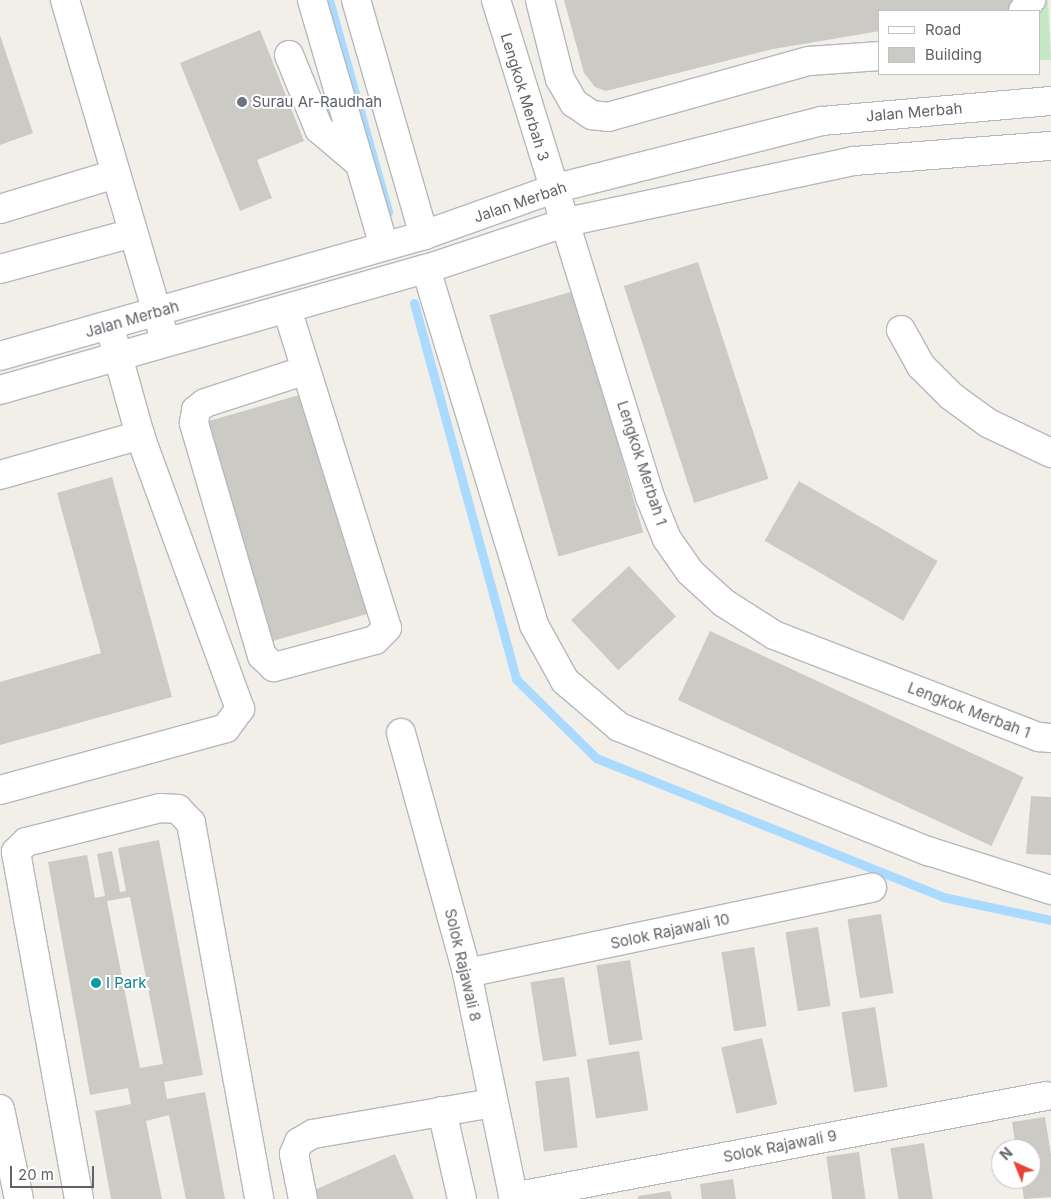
<!DOCTYPE html>
<html>
<head>
<meta charset="utf-8">
<style>
	body { margin:0 }
	#map { position:relative; width:1051px; height:1199px; overflow:hidden; background:#f1efe8; font-family:Inter,sans-serif }
	div>[style] { position:absolute }
	[style*='--x'] { left:calc(var(--x)*1px); top:calc(var(--y)*1px); width:calc(var(--w)*1px); rotate:calc(var(--a)*1deg) }
	.green>* { inset:0; background:#c5e8c5 }
	.stream>* { height:9px; margin:-4.5px; padding:0 4.5px; transform-origin:4.5px; border-radius:4.5px; background:#aadaff }
	.building>* { inset:0; background:#cccac5; transform-origin:0 0 }
	.roads { filter:drop-shadow(1px 0 #b5b8bc) drop-shadow(-1px 0 #b5b8bc) drop-shadow(0 1px #b5b8bc) drop-shadow(0 -1px #b5b8bc) }
	.minor>* { height:28px; margin:-14px; padding:0 14px; transform-origin:14px; border-radius:14px; background:#fff }
	.dots>* { width:14px; height:14px; translate:-50% -50%; box-sizing:border-box; border:2px solid #fff; border-radius:50% }
	span { translate:-50% -50%; white-space:nowrap; text-align:center; line-height:1.15; -webkit-text-stroke:4px #fff; paint-order:stroke }
	.street-label { font-size:15px; color:#5f6368 }
	.worship-label { font-size:15px; color:#5b616d }
	.left { translate:0 -50%; text-align:left }
	.culture-label { font-size:15px; color:#0d838f }
	.legend { position:absolute; left:878px; top:10px; width:162px; height:65px; box-sizing:border-box; background:#fff; border:1px solid #bfc1c3; margin:0; padding:6px 9px; list-style:none; font-size:15px; color:#5f6368 }
	.legend li { display:flex; align-items:center; gap:10px; height:25px }
	.legend b { width:25px; border:1px solid #bfc1c3 }
	.north { position:absolute; left:991px; top:1139px; width:50px; height:50px; box-sizing:border-box; background:#fff; border:1px solid #bfc1c3; border-radius:50%; rotate:316deg; font-size:14px; font-weight:700; line-height:20px; text-align:center; color:#5f6368 }
	.north::after { content:''; display:block; margin:auto; width:18px; height:22px; background:#ea4335; clip-path:polygon(50% 0,100% 100%,50% 72%,0 100%) }
	.scale { position:absolute; left:10px; top:1166px; width:84px; height:22px; box-sizing:border-box; border:2px solid #5f6368; border-top:0; padding-left:6px; font-size:15px; line-height:18px; white-space:nowrap; color:#5f6368; -webkit-text-stroke:4px #fff; paint-order:stroke }
</style>
</head>
<body>
<div id="map">
	<div class="green">
		<i style="clip-path:polygon(1048px 0,1051px 60px,1040px 60px,1040px 13px)"></i>
	</div>
	<div class="stream">
		<i style="--x:329;--y:0;--w:220;--a:74.4"></i>
		<i style="--x:414;--y:303;--w:390;--a:74.8"></i>
		<i style="--x:516;--y:679;--w:112;--a:44.6"></i>
		<i style="--x:596;--y:758;--w:374;--a:21.8"></i>
		<i style="--x:943;--y:897;--w:110;--a:12"></i>
	</div>
	<div class="building">
		<i style="clip-path:polygon(564px 0,1014px 0,1007px 11px,880px 11px,880px 31px,773px 49px,606px 91px,595px 87px,584px 73px)"></i>
		<i style="clip-path:polygon(260px 30px,304px 141px,257px 160px,272px 198px,240px 211px,180px 63px)"></i>
		<i style="clip-path:polygon(0 35px,33px 133px,0 145px)"></i>
		<i style="left:698px;top:262px;width:228px;height:78px;rotate:72deg"></i>
		<i style="left:574px;top:291px;width:251px;height:88px;rotate:74deg"></i>
		<i style="left:310px;top:392px;width:229px;height:117px;rotate:74deg"></i>
		<i style="clip-path:polygon(112px 477px,172px 697px,0 745px,0 682px,101px 653px,57px 493px)"></i>
		<i style="left:799px;top:481px;width:160px;height:69px;rotate:30deg"></i>
		<i style="left:629px;top:566px;width:69px;height:79px;rotate:47deg"></i>
		<i style="left:710px;top:631px;width:346px;height:76px;rotate:25deg"></i>
		<i style="clip-path:polygon(1031px 796px,1051px 797px,1051px 855px,1026px 854px)"></i>
		<i style="clip-path:polygon(evenodd,159px 840px,203px 1075px,164px 1082px,167px 1099px,205px 1092px,225px 1199px,186px 1199px,169px 1115px,146px 1121px,162px 1199px,111px 1199px,95px 1111px,131px 1104px,128px 1088px,90px 1095px,48px 862px,87px 855px,95px 898px,105px 896px,97px 854px,112px 851px,120px 892px,126px 891px,118px 848px,159px 840px,130px 897px,163px 1064px,140px 1068px,107px 901px,130px 897px)"></i>
		<i style="left:881px;top:914px;width:80px;height:34px;rotate:81deg"></i>
		<i style="left:818px;top:927px;width:80px;height:33px;rotate:81deg"></i>
		<i style="left:754px;top:947px;width:80px;height:33px;rotate:81deg"></i>
		<i style="left:630px;top:960px;width:81px;height:34px;rotate:81deg"></i>
		<i style="left:564px;top:977px;width:80px;height:34px;rotate:81deg"></i>
		<i style="left:875px;top:1007px;width:81px;height:34px;rotate:81deg"></i>
		<i style="left:762px;top:1038px;width:68px;height:42px;rotate:77deg"></i>
		<i style="left:639px;top:1051px;width:60px;height:53px;rotate:81deg"></i>
		<i style="left:569px;top:1077px;width:71px;height:34px;rotate:83deg"></i>
		<i style="clip-path:polygon(1045px 1117px,1051px 1155px,1051px 1197px,1024px 1199px,1021px 1179px,1031px 1179px,1031px 1149px,1016px 1149px,1012px 1122px)"></i>
		<i style="left:924px;top:1143px;width:57px;height:34px;rotate:81deg"></i>
		<i style="left:859px;top:1152px;width:48px;height:33px;rotate:82deg"></i>
		<i style="clip-path:polygon(395px 1154px,414px 1199px,311px 1199px,308px 1193px)"></i>
		<i style="clip-path:polygon(733px 1179px,736px 1199px,702px 1199px,700px 1184px)"></i>
		<i style="clip-path:polygon(670px 1191px,672px 1199px,638px 1199px,638px 1196px)"></i>
	</div>
	<div class="roads">
		<div class="minor">
			<i style="--x:65;--y:0;--w:343;--a:73.6"></i>
			<i style="--x:312;--y:0;--w:256;--a:73.7"></i>
			<i style="--x:356;--y:0;--w:245;--a:73.9"></i>
			<i style="--x:496;--y:0;--w:520;--a:72.78"></i>
			<i style="--x:650;--y:497;--w:45;--a:68"></i>
			<i style="--x:667;--y:539;--w:40;--a:55.1"></i>
			<i style="--x:690;--y:572;--w:46;--a:42.4"></i>
			<i style="--x:724;--y:603;--w:59;--a:32.6"></i>
			<i style="--x:774;--y:635;--w:284;--a:21.1"></i>
			<i style="--x:1039;--y:737;--w:12;--a:5"></i>
			<i style="--x:540;--y:0;--w:81;--a:75.8"></i>
			<i style="--x:560;--y:79;--w:28;--a:60"></i>
			<i style="--x:574;--y:103;--w:22;--a:34"></i>
			<i style="--x:592;--y:115;--w:16;--a:7"></i>
			<i style="--x:608;--y:117;--w:209;--a:-15.6"></i>
			<i style="--x:809;--y:61;--w:71;--a:-4"></i>
			<i style="--x:1023;--y:11;--w:14;--a:-54"></i>
			<i style="--x:289;--y:55;--w:80;--a:67.9"></i>
			<i style="--x:319;--y:129;--w:52;--a:40.4"></i>
			<i style="--x:0;--y:209;--w:120;--a:-16.9"></i>
			<i style="--x:0;--y:269;--w:138;--a:-15.1"></i>
			<i style="--x:426;--y:269;--w:372;--a:73.1"></i>
			<i style="--x:534;--y:625;--w:64;--a:61"></i>
			<i style="--x:565;--y:681;--w:71;--a:40.4"></i>
			<i style="--x:619;--y:727;--w:333;--a:21.9"></i>
			<i style="--x:928;--y:851;--w:129;--a:17.6"></i>
			<i style="--x:287;--y:309;--w:334;--a:72.6"></i>
			<i style="--x:387;--y:628;--w:17;--a:135"></i>
			<i style="--x:375;--y:640;--w:105;--a:165"></i>
			<i style="--x:274;--y:667;--w:16;--a:-137"></i>
			<i style="--x:262;--y:656;--w:243;--a:-106.3"></i>
			<i style="--x:194;--y:423;--w:13;--a:-81"></i>
			<i style="--x:196;--y:410;--w:11;--a:-38"></i>
			<i style="--x:205;--y:403;--w:106;--a:-18.1"></i>
			<i style="--x:901;--y:330;--w:41;--a:60.9"></i>
			<i style="--x:921;--y:366;--w:42;--a:45"></i>
			<i style="--x:951;--y:396;--w:46;--a:36.1"></i>
			<i style="--x:988;--y:423;--w:70;--a:25.5"></i>
			<i style="--x:0;--y:356;--w:441;--a:-15.9"></i>
			<i style="--x:424;--y:235;--w:137;--a:-19.6"></i>
			<i style="--x:553;--y:189;--w:277;--a:-14.2"></i>
			<i style="--x:822;--y:121;--w:230;--a:-5"></i>
			<i style="--x:0;--y:390;--w:443;--a:-15.9"></i>
			<i style="--x:426;--y:269;--w:149;--a:-18.4"></i>
			<i style="--x:567;--y:222;--w:293;--a:-12"></i>
			<i style="--x:854;--y:161;--w:198;--a:-4.4"></i>
			<i style="--x:0;--y:475;--w:146;--a:-15.9"></i>
			<i style="--x:401;--y:733;--w:249;--a:74.6"></i>
			<i style="--x:467;--y:973;--w:231;--a:78.3"></i>
			<i style="--x:0;--y:790;--w:234;--a:-15.3"></i>
			<i style="--x:226;--y:728;--w:24;--a:-54"></i>
			<i style="--x:240;--y:709;--w:292;--a:-110.1"></i>
			<i style="--x:140;--y:435;--w:101;--a:-105.6"></i>
			<i style="--x:467;--y:973;--w:414;--a:-11.9"></i>
			<i style="--x:0;--y:1109;--w:92;--a:78.1"></i>
			<i style="--x:442;--y:1111;--w:90;--a:77.2"></i>
			<i style="--x:513;--y:1197;--w:542;--a:-10.73"></i>
			<i style="--x:79;--y:1199;--w:353;--a:-100.3"></i>
			<i style="--x:16;--y:852;--w:14;--a:-45"></i>
			<i style="--x:26;--y:842;--w:138;--a:-14.2"></i>
			<i style="--x:160;--y:808;--w:18;--a:3"></i>
			<i style="--x:178;--y:809;--w:19;--a:47"></i>
			<i style="--x:191;--y:823;--w:382;--a:79.7"></i>
			<i style="--x:303;--y:1199;--w:46;--a:-101.3"></i>
			<i style="--x:294;--y:1154;--w:13;--a:-67"></i>
			<i style="--x:299;--y:1142;--w:16;--a:-30"></i>
			<i style="--x:313;--y:1134;--w:182;--a:-9.8"></i>
		</div>
	</div>
	<div class="dots">
		<i style="left:242px;top:102px;background:#6b7280"></i>
		<i style="left:96px;top:983px;background:#0f9aa8"></i>
	</div>
	<div class="street-label">
		<span style="left:525px;top:97px;rotate:73deg">Lengkok Merbah 3</span>
		<span style="left:914px;top:112px;rotate:-5deg">Jalan Merbah</span>
		<span style="left:520px;top:202px;rotate:-19deg">Jalan Merbah</span>
		<span style="left:132px;top:319px;rotate:-16deg">Jalan Merbah</span>
		<span style="left:642px;top:463px;rotate:72deg">Lengkok Merbah 1</span>
		<span style="left:969px;top:710px;rotate:21deg">Lengkok Merbah 1</span>
		<span style="left:670px;top:931px;rotate:-12deg">Solok Rajawali 10</span>
		<span style="left:463px;top:965px;rotate:77deg">Solok Rajawali 8</span>
		<span style="left:780px;top:1146px;rotate:-11deg">Solok Rajawali 9</span>
	</div>
	<div class="worship-label">
		<span class="left" style="left:252px;top:102px">Surau Ar-Raudhah</span>
	</div>
	<div class="culture-label">
		<span class="left" style="left:106px;top:983px">I Park</span>
	</div>
	<ul class="legend">
	<li><b style="height:6px;background:#fff"></b>Road</li>
	<li><b style="height:14px;background:#cccac5"></b>Building</li>
	</ul>
	<div class="north">N</div>
	<div class="scale">20 m</div>
</div>
</body>
</html>
